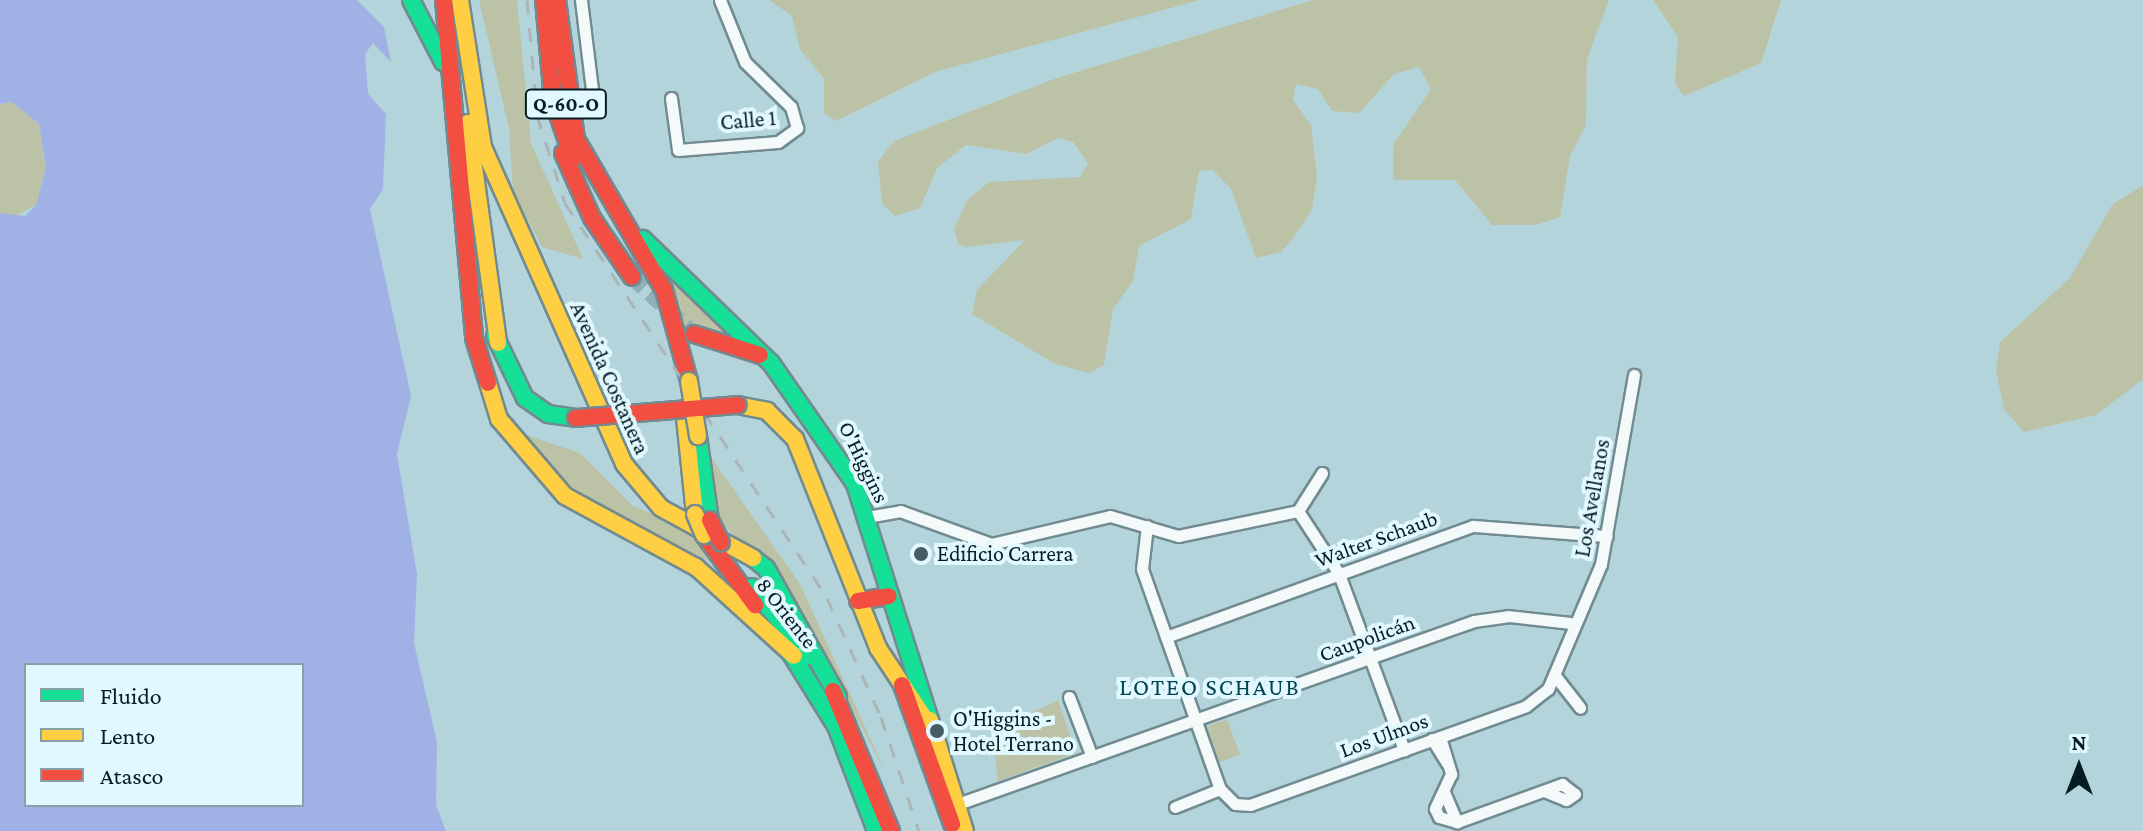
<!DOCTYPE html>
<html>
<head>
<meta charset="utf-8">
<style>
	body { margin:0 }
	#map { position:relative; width:2143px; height:831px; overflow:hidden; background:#b4d4dc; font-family:"Crimson Pro",serif }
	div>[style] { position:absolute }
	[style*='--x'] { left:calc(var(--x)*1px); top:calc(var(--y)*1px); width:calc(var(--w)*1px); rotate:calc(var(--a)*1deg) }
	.green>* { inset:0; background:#bcc2a6; transform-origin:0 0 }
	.water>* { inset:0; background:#a0b2e5 }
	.primary-tunnel>* { height:16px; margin-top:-8px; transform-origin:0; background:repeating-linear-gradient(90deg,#91afb7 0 16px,transparent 0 24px) }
	.roads { filter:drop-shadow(2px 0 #718b91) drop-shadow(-2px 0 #718b91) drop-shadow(0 2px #718b91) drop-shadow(0 -2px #718b91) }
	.street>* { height:11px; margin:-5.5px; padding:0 5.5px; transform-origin:5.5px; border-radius:5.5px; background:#f4f9fa }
	.fast>* { height:16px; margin:-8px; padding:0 8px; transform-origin:8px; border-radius:8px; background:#16e098 }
	.slow>* { height:16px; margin:-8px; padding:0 8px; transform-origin:8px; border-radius:8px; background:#ffcf43 }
	.jam>* { height:16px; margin:-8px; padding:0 8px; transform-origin:8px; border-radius:8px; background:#f24e42 }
	.rail>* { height:3px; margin-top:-1.5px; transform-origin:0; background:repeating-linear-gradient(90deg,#acb4b5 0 14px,transparent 0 28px) }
	.bridges { filter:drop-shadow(2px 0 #718b91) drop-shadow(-2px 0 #718b91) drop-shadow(0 2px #718b91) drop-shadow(0 -2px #718b91) }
	.slow-bridge>* { height:16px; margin:-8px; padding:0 8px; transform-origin:8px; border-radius:8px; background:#ffcf43 }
	.jam-bridge>* { height:16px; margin:-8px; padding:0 8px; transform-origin:8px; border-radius:8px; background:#f24e42 }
	.dots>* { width:22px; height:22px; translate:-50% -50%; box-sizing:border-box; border:4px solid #e1f8fe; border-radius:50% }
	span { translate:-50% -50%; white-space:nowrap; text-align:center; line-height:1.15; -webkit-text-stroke:8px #e1f8fe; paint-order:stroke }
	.shield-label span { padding:2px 6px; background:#e1f8fe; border:2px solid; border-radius:6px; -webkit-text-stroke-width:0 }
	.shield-label { font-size:20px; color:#051d22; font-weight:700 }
	.street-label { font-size:22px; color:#051d22 }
	.poi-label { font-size:22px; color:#051d22 }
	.left { translate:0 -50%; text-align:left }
	.neighbourhood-label { font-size:24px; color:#004451; letter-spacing:2px }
	.legend { position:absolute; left:24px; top:663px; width:280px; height:144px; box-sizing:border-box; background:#e1f8fe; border:2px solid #89a0a6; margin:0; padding:10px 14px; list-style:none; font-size:24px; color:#051d22 }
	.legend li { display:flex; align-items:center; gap:16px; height:40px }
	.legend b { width:40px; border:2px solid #89a0a6 }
	.north { position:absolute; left:2039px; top:727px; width:80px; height:80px; -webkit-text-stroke:6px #e1f8fe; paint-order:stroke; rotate:0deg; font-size:22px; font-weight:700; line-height:32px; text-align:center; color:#051d22 }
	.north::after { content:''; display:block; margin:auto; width:28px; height:36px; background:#051d22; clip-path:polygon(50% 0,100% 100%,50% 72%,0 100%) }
</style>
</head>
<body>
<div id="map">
	<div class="green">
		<i style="clip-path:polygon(479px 0,517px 0,531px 143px,583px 259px,542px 247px,513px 192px,509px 129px)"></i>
		<i style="clip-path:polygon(769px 0,1200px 0,935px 72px,836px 121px,824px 113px,824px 79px,800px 49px,792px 16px)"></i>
		<i style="clip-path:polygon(1313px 0,1609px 0,1587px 59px,1586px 125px,1570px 156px,1560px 217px,1536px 225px,1492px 225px,1455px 180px,1393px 180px,1393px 145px,1431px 89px,1419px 67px,1394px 74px,1359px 113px,1332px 111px,1318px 89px,1296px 84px,1293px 100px,1311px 125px,1317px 176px,1312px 210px,1292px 240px,1281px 252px,1256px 258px,1231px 189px,1213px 170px,1199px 171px,1191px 219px,1139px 246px,1133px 281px,1113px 309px,1104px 365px,1089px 373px,1055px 364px,972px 314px,977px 290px,1025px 240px,967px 247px,958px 244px,954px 229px,968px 199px,989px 182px,1080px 177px,1088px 163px,1073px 142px,1058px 138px,1026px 154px,966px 145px,937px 168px,920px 208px,895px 216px,882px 204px,878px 162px,894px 141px,1054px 79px)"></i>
		<i style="clip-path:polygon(1653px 0,1781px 0,1761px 63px,1684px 96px,1675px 84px,1678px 37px)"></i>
		<i style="clip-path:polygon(12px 102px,39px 124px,46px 167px,36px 205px,11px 218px,0 213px,0 104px)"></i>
		<i style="clip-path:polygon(2143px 185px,2143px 379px,2096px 415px,2024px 432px,2004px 409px,1996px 370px,2000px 342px,2070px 278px,2112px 205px)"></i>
		<i style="clip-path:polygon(653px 254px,750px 343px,680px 325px)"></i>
		<i style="clip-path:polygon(511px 430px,580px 453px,633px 506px,690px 529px,708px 561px,583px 500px)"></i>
		<i style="clip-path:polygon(706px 450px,800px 584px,886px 773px,780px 574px,719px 522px)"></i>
		<i style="clip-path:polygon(1058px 700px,1076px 753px,998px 781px,992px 732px)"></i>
		<i style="left:1227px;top:719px;width:38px;height:24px;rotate:70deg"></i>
	</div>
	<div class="water">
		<i style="clip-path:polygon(evenodd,0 0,357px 0,384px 27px,391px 62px,373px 43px,365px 54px,368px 94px,386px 114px,383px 189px,370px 209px,411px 396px,397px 454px,417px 574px,414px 643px,437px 742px,436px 805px,446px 831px,0 831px,0 213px,25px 216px,36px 205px,46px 167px,39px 124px,12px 102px,0 104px,0 0,302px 665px,302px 805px,26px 805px,26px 665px,302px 665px)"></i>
	</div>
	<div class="primary-tunnel">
		<i style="--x:632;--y:277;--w:84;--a:42.6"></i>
	</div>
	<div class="roads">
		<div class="street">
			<i style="--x:581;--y:0;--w:91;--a:83"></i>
			<i style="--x:671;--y:98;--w:52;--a:82.3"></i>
			<i style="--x:678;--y:150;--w:100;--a:-4.6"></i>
			<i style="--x:778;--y:142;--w:24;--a:-36"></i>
			<i style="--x:797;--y:128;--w:22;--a:-106"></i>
			<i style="--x:791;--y:107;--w:64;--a:-135.6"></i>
			<i style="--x:745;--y:62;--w:67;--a:-112"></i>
			<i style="--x:1298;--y:511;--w:75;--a:56.9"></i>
			<i style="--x:1339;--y:574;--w:188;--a:69.7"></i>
			<i style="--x:1298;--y:511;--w:45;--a:-57.7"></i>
			<i style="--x:867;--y:517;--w:34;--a:-10"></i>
			<i style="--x:900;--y:511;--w:97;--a:19.9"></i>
			<i style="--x:991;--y:544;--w:122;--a:-13.2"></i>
			<i style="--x:1110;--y:516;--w:71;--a:16.4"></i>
			<i style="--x:1178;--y:536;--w:123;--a:-11.8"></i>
			<i style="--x:1147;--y:526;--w:43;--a:96.6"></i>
			<i style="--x:1142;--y:569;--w:233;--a:70.5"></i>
			<i style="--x:1220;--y:789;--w:21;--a:45"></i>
			<i style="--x:1235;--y:804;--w:15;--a:4"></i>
			<i style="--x:1250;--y:805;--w:293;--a:-19.7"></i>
			<i style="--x:1526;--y:706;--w:28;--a:-38"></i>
			<i style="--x:1548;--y:689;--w:136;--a:-67"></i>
			<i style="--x:1601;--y:564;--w:192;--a:-80.1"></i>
			<i style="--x:1166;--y:637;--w:326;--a:-19.9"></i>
			<i style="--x:1473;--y:526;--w:134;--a:4.3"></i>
			<i style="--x:1556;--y:677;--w:39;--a:52"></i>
			<i style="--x:1069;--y:697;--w:64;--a:69"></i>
			<i style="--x:1440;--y:737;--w:39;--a:73"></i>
			<i style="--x:1451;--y:774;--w:38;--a:115"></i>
			<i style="--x:1435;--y:809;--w:9;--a:63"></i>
			<i style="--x:1439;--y:817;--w:19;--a:16"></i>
			<i style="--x:1457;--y:822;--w:112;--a:-19.9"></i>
			<i style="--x:1562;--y:784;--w:16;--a:38"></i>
			<i style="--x:1575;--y:794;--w:11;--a:146"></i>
			<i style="--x:1566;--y:800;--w:24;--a:-158"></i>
			<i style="--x:1432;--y:739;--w:28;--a:58"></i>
			<i style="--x:1444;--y:792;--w:33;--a:67"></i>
			<i style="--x:952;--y:806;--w:554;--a:-19.51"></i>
			<i style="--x:1474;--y:621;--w:34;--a:-8"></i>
			<i style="--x:1508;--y:616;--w:62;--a:6.4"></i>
			<i style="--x:1175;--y:807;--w:48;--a:-21.8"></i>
		</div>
		<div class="fast">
			<i style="--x:411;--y:0;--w:70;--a:62.7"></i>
			<i style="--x:643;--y:239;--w:178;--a:44.1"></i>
			<i style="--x:495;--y:336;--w:69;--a:64.2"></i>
			<i style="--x:525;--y:398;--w:28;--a:35"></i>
			<i style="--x:548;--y:414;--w:28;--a:8"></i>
			<i style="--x:771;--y:363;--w:147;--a:55.2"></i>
			<i style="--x:855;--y:484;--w:248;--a:72.4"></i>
			<i style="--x:698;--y:436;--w:85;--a:81.9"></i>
			<i style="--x:753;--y:558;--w:16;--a:38"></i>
			<i style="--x:766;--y:568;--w:148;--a:60.8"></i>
			<i style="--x:752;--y:587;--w:89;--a:50.9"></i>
			<i style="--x:788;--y:649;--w:91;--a:58.1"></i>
			<i style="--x:836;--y:726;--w:112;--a:69.1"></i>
		</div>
		<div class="slow">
			<i style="--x:460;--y:0;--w:149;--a:81.1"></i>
			<i style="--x:483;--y:147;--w:347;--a:66"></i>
			<i style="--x:624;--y:464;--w:57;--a:49.9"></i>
			<i style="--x:661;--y:508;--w:105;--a:28.5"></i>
			<i style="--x:468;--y:123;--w:222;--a:82.2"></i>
			<i style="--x:488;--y:383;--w:38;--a:73"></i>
			<i style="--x:499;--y:419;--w:101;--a:49.4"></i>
			<i style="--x:565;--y:496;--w:149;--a:28.5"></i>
			<i style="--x:696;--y:567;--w:132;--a:42.2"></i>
			<i style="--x:737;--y:405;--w:31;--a:11"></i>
			<i style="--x:767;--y:411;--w:40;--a:45"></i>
			<i style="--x:795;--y:439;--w:225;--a:68.3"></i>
			<i style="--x:878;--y:648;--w:89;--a:56.5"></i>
			<i style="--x:685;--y:418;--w:97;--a:84.1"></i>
			<i style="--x:930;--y:720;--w:116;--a:72.5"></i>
		</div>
		<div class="jam">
			<i style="--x:444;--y:0;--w:339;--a:84.9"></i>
			<i style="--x:474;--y:338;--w:47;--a:72.7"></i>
			<i style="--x:544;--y:0;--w:100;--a:84.9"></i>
			<i style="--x:553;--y:100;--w:62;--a:71.3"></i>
			<i style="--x:557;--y:0;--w:140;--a:82.2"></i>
			<i style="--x:576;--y:139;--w:175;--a:59.8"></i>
			<i style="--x:664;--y:290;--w:94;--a:74.6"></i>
			<i style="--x:563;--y:153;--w:71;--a:66"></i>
			<i style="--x:592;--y:218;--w:71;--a:55.9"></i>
			<i style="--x:694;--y:334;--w:69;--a:17.7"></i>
			<i style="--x:704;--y:535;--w:87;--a:53.9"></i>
			<i style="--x:858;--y:601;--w:31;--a:-9"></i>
			<i style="--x:902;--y:685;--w:148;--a:70.2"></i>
			<i style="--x:833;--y:691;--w:152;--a:67.5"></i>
		</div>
	</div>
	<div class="rail">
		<i style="--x:527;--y:0;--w:115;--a:85"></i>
		<i style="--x:537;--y:115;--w:92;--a:72.3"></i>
		<i style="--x:565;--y:203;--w:474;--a:56.4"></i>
		<i style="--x:827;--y:598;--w:131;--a:65.6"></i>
		<i style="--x:881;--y:717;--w:120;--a:71.6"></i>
	</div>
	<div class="bridges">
		<div class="slow-bridge">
			<i style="--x:689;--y:381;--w:56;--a:80.7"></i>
			<i style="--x:695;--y:514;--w:23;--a:67"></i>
		</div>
		<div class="jam-bridge">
			<i style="--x:576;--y:418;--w:162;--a:-4.6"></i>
			<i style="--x:710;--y:520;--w:25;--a:64"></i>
		</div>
	</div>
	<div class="dots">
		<i style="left:921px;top:554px;background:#425d63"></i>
		<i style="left:937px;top:731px;background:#425d63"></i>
	</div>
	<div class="shield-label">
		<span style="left:566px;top:104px">Q-60-O</span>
	</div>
	<div class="street-label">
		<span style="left:748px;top:120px;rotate:-5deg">Calle 1</span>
		<span style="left:610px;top:378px;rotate:66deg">Avenida Costanera</span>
		<span style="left:864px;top:462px;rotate:64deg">O'Higgins</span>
		<span style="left:1592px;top:498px;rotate:-80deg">Los Avellanos</span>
		<span style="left:1376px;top:539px;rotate:-20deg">Walter Schaub</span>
		<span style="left:787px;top:613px;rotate:52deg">8 Oriente</span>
		<span style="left:1367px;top:638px;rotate:-20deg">Caupolicán</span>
		<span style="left:1384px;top:735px;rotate:-20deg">Los Ulmos</span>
	</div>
	<div class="poi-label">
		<span class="left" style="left:937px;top:554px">Edificio Carrera</span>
		<span class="left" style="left:953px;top:731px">O'Higgins -<br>Hotel Terrano</span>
	</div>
	<div class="neighbourhood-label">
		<span style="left:1210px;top:687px">LOTEO SCHAUB</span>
	</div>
	<ul class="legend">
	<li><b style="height:10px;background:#16e098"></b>Fluido</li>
	<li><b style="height:10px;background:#ffcf43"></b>Lento</li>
	<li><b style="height:10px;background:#f24e42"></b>Atasco</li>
	</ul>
	<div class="north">N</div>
</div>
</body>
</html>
